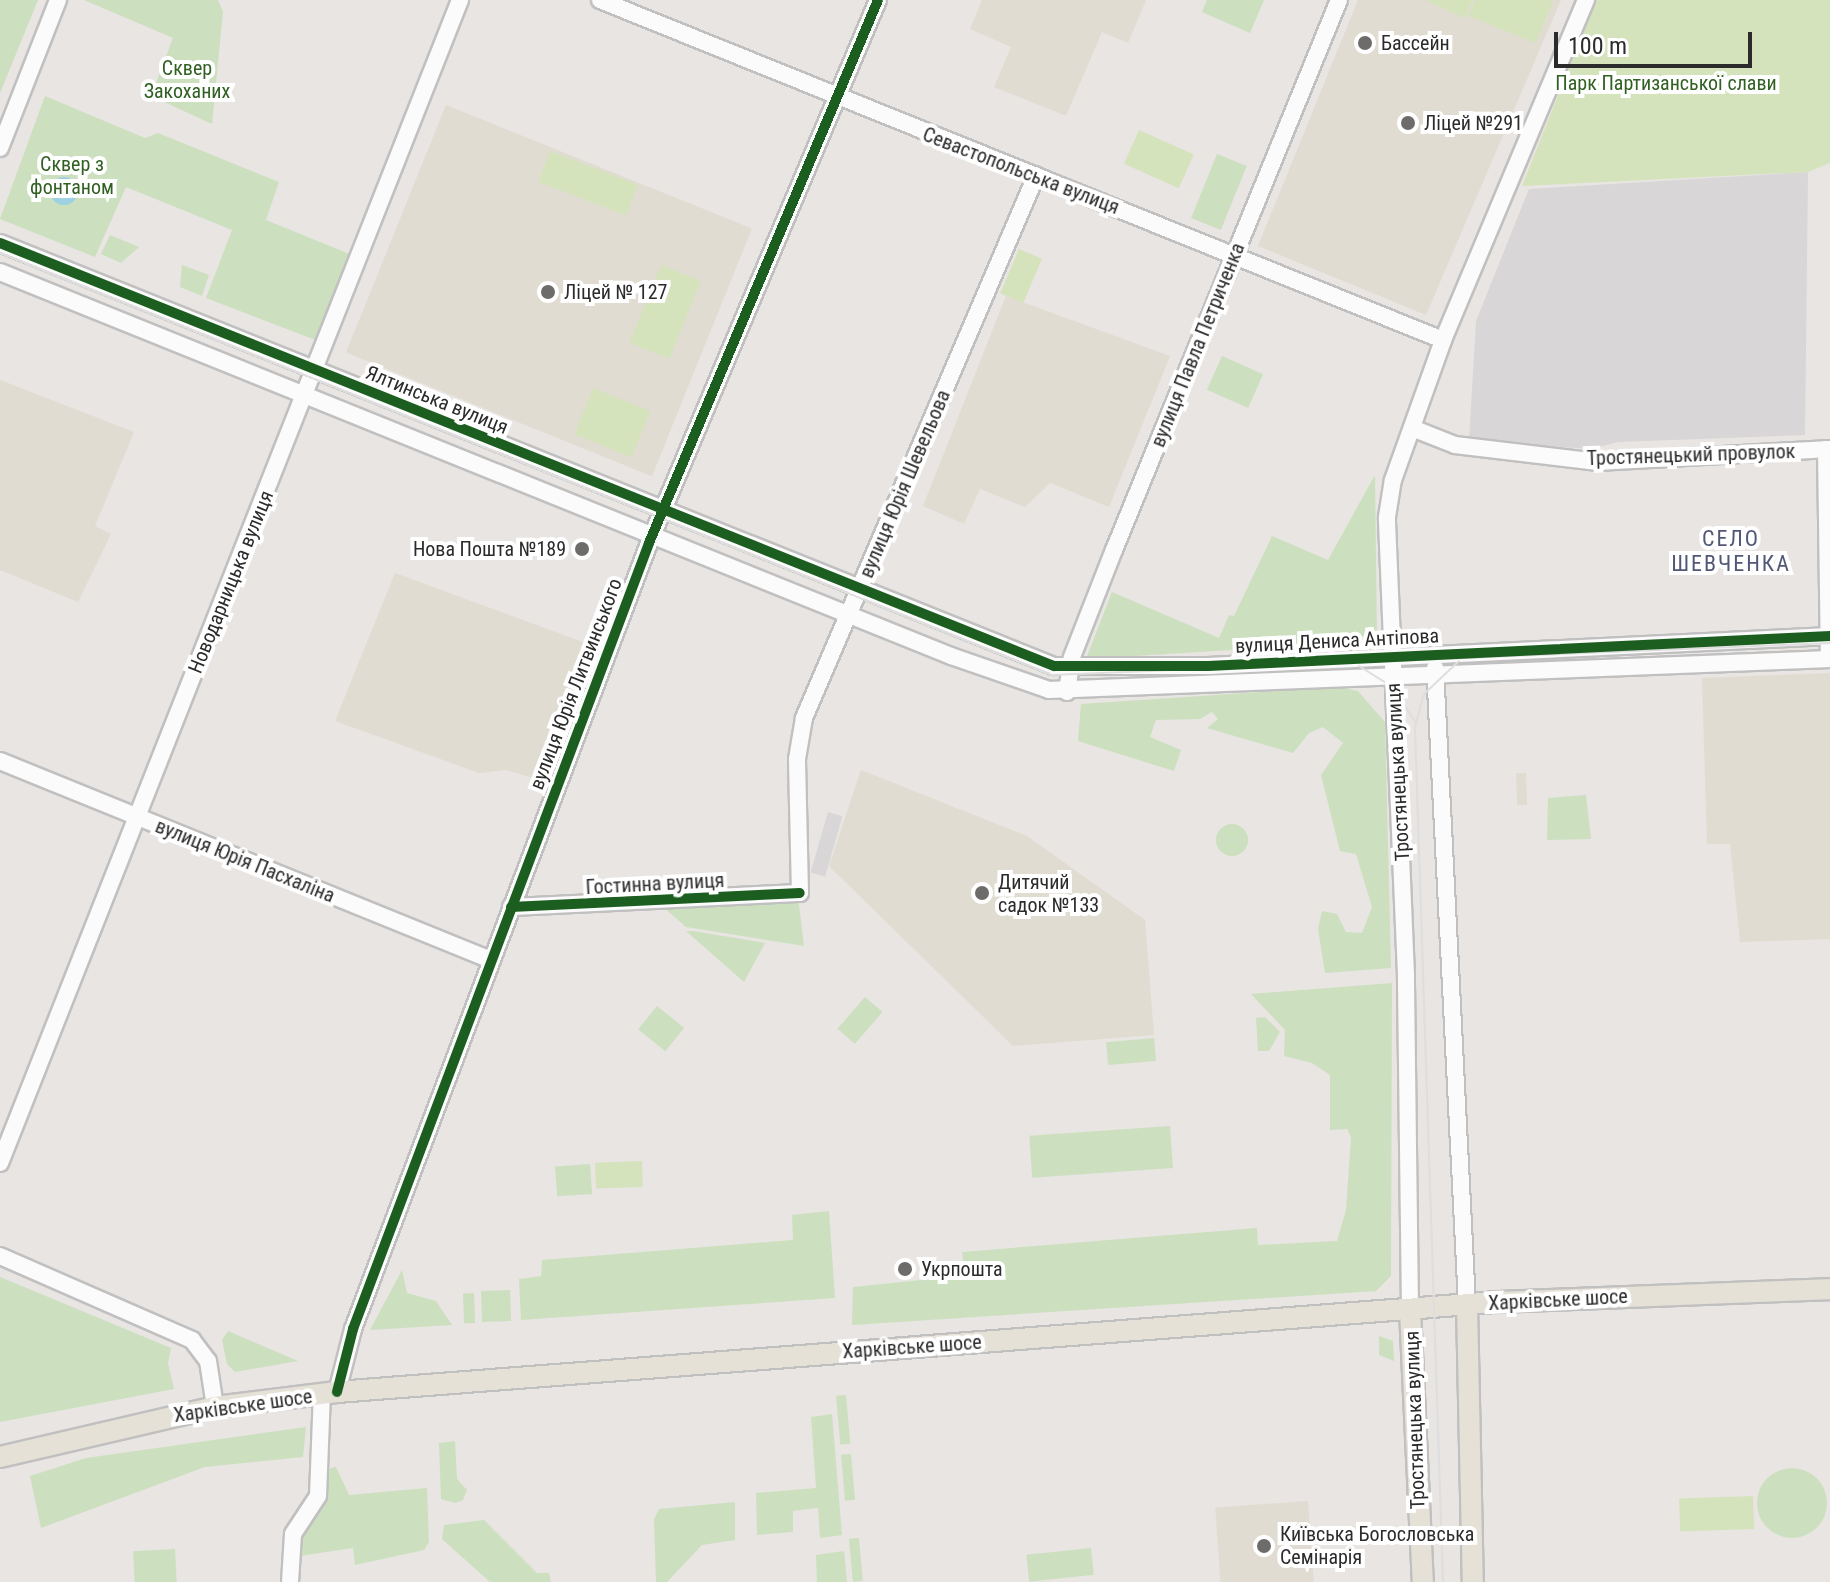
<!DOCTYPE html>
<html>
<head>
<meta charset="utf-8">
<style>
	body { margin:0 }
	#map { position:relative; width:1830px; height:1582px; overflow:hidden; background:#e8e5e2; font-family:"Roboto Condensed",sans-serif }
	div>[style] { position:absolute }
	[style*='--x'] { left:calc(var(--x)*1px); top:calc(var(--y)*1px); width:calc(var(--w)*1px); rotate:calc(var(--a)*1deg) }
	.industrial>* { inset:0; background:#d9d6d8; transform-origin:0 0 }
	.education>* { inset:0; background:#e1dcd1; transform-origin:0 0 }
	.green>* { inset:0; background:#cce0bf; transform-origin:0 0 }
	.round { border-radius:50% }
	.pitch>* { inset:0; background:#d5e3bd; transform-origin:0 0 }
	.water>* { inset:0; background:#9ed1e1 }
	.roads { filter:drop-shadow(2px 0 #c1c0c0) drop-shadow(-2px 0 #c1c0c0) drop-shadow(0 2px #c1c0c0) drop-shadow(0 -2px #c1c0c0) }
	.minor>* { height:16px; margin:-8px; padding:0 8px; transform-origin:8px; border-radius:8px; background:#fcfbfb }
	.major>* { height:20px; margin:-10px; padding:0 10px; transform-origin:10px; border-radius:10px; background:#e5e1d6 }
	.tram>* { height:2px; margin:-1px; padding:0 1px; transform-origin:1px; border-radius:1px; background:#dededf }
	.cycleway>* { height:10px; margin:-5px; padding:0 5px; transform-origin:5px; border-radius:5px; background:#1b5e20 }
	.dots>* { width:22px; height:22px; translate:-50% -50%; box-sizing:border-box; border:4px solid #fff; border-radius:50% }
	span { translate:-50% -50%; white-space:nowrap; text-align:center; line-height:1.15; -webkit-text-stroke:8px #fff; paint-order:stroke }
	.poi-label { font-size:20px; color:#2b2b2b }
	.left { translate:0 -50%; text-align:left }
	.right { translate:-100% -50%; text-align:right }
	.park-label { font-size:20px; color:#316023 }
	.street-label { font-size:20px; color:#2b2b2b }
	.neighbourhood-label { font-size:22px; color:#515876; letter-spacing:2px }
	.scale { position:absolute; left:1554px; top:32px; width:198px; height:36px; box-sizing:border-box; border:4px solid #2b2b2b; border-top:0; padding-left:10px; font-size:24px; line-height:28px; white-space:nowrap; color:#2b2b2b; -webkit-text-stroke:6px #fff; paint-order:stroke }
</style>
</head>
<body>
<div id="map">
	<div class="industrial">
		<i style="clip-path:polygon(1808px 172px,1805px 435px,1618px 442px,1591px 449px,1469px 441px,1476px 321px,1529px 189px)"></i>
		<i style="left:828px;top:812px;width:15px;height:63px;rotate:16deg"></i>
	</div>
	<div class="education">
		<i style="clip-path:polygon(982px 0,1146px 0,1128px 43px,1102px 32px,1066px 116px,994px 87px,1011px 47px,970px 29px)"></i>
		<i style="clip-path:polygon(1358px 0,1561px 0,1426px 315px,1258px 246px)"></i>
		<i style="left:446px;top:105px;width:330px;height:267px;rotate:22deg"></i>
		<i style="clip-path:polygon(1006px 296px,1170px 356px,1109px 507px,1050px 483px,1025px 507px,980px 489px,964px 524px,923px 506px)"></i>
		<i style="clip-path:polygon(0 380px,134px 432px,95px 526px,111px 534px,78px 602px,0 570px)"></i>
		<i style="clip-path:polygon(395px 573px,588px 644px,533px 778px,506px 770px,479px 773px,335px 721px)"></i>
		<i style="clip-path:polygon(1830px 673px,1830px 939px,1740px 942px,1730px 844px,1707px 844px,1702px 678px)"></i>
		<i style="clip-path:polygon(861px 770px,1027px 836px,1145px 920px,1154px 1035px,1013px 1046px,829px 866px)"></i>
		<i style="left:1526px;top:773px;width:32px;height:10px;rotate:88deg"></i>
		<i style="left:1308px;top:1501px;width:81px;height:93px;rotate:86deg"></i>
	</div>
	<div class="green">
		<i style="clip-path:polygon(0 0,38px 0,0 93px)"></i>
		<i style="clip-path:polygon(84px 0,218px 0,223px 12px,212px 124px,151px 96px,173px 38px)"></i>
		<i style="clip-path:polygon(1207px 0,1264px 0,1250px 33px,1202px 12px)"></i>
		<i style="clip-path:polygon(45px 96px,145px 138px,158px 133px,279px 182px,266px 220px,352px 255px,318px 341px,206px 298px,232px 230px,126px 187px,95px 257px,0 219px)"></i>
		<i style="left:1217px;top:154px;width:32px;height:69px;rotate:22deg"></i>
		<i style="clip-path:polygon(110px 235px,139px 247px,121px 263px,101px 254px)"></i>
		<i style="clip-path:polygon(182px 265px,209px 275px,202px 296px,180px 287px)"></i>
		<i style="left:1222px;top:356px;width:45px;height:37px;rotate:24deg"></i>
		<i style="clip-path:polygon(1375px 475px,1377px 641px,1086px 659px,1112px 592px,1219px 638px,1229px 615px,1234px 616px,1272px 536px,1328px 560px)"></i>
		<i style="clip-path:polygon(1338px 687px,1358px 691px,1385px 722px,1391px 968px,1325px 973px,1318px 929px,1322px 911px,1337px 914px,1346px 932px,1362px 933px,1372px 907px,1356px 854px,1340px 851px,1321px 775px,1343px 743px,1323px 727px,1309px 733px,1293px 753px,1207px 728px,1218px 719px,1212px 712px,1200px 719px,1156px 720px,1150px 737px,1181px 750px,1174px 771px,1078px 741px,1081px 704px)"></i>
		<i style="clip-path:polygon(1586px 795px,1591px 839px,1547px 840px,1548px 798px)"></i>
		<i class="round" style="left:1216px;top:824px;width:32px;height:32px"></i>
		<i style="clip-path:polygon(798px 897px,804px 946px,686px 927px,662px 906px)"></i>
		<i style="clip-path:polygon(686px 931px,694px 931px,765px 943px,744px 982px)"></i>
		<i style="clip-path:polygon(1392px 983px,1391px 1276px,1376px 1291px,852px 1325px,853px 1287px,931px 1279px,931px 1268px,964px 1267px,962px 1252px,1257px 1228px,1258px 1245px,1337px 1241px,1346px 1210px,1351px 1137px,1347px 1129px,1330px 1130px,1330px 1075px,1312px 1063px,1284px 1056px,1285px 1030px,1251px 994px)"></i>
		<i style="left:865px;top:997px;width:23px;height:42px;rotate:41deg"></i>
		<i style="left:657px;top:1006px;width:35px;height:30px;rotate:39deg"></i>
		<i style="clip-path:polygon(1265px 1017px,1280px 1032px,1269px 1051px,1258px 1051px,1256px 1018px)"></i>
		<i style="left:1154px;top:1038px;width:23px;height:48px;rotate:85deg"></i>
		<i style="left:1170px;top:1126px;width:42px;height:141px;rotate:86deg"></i>
		<i style="left:590px;top:1164px;width:30px;height:35px;rotate:86deg"></i>
		<i style="clip-path:polygon(829px 1211px,835px 1298px,521px 1320px,519px 1279px,541px 1276px,542px 1260px,793px 1240px,792px 1215px)"></i>
		<i style="clip-path:polygon(402px 1270px,407px 1293px,436px 1301px,452px 1325px,370px 1330px)"></i>
		<i style="clip-path:polygon(0 1277px,171px 1348px,168px 1363px,174px 1389px,0 1422px)"></i>
		<i style="left:510px;top:1290px;width:31px;height:29px;rotate:88deg"></i>
		<i style="left:474px;top:1293px;width:30px;height:11px;rotate:88deg"></i>
		<i style="clip-path:polygon(228px 1331px,298px 1361px,235px 1372px,227px 1364px,222px 1340px)"></i>
		<i style="clip-path:polygon(1379px 1336px,1393px 1341px,1394px 1361px,1379px 1355px)"></i>
		<i style="left:846px;top:1395px;width:49px;height:10px;rotate:85deg"></i>
		<i style="clip-path:polygon(832px 1414px,842px 1535px,820px 1538px,818px 1508px,793px 1511px,793px 1532px,757px 1535px,756px 1493px,816px 1488px,811px 1417px)"></i>
		<i style="clip-path:polygon(306px 1427px,303px 1457px,205px 1467px,41px 1528px,30px 1476px,86px 1458px)"></i>
		<i style="clip-path:polygon(455px 1441px,457px 1479px,467px 1490px,463px 1500px,455px 1503px,441px 1499px,439px 1443px)"></i>
		<i style="left:851px;top:1454px;width:46px;height:10px;rotate:85deg"></i>
		<i style="clip-path:polygon(336px 1467px,349px 1495px,427px 1488px,429px 1542px,424px 1550px,355px 1565px,353px 1548px,300px 1556px,303px 1535px,321px 1510px,327px 1469px)"></i>
		<i class="round" style="left:1757px;top:1468px;width:70px;height:70px"></i>
		<i style="clip-path:polygon(735px 1502px,735px 1540px,702px 1545px,667px 1582px,656px 1582px,654px 1519px,659px 1509px)"></i>
		<i style="clip-path:polygon(484px 1520px,537px 1573px,549px 1573px,551px 1582px,490px 1582px,442px 1539px,444px 1525px)"></i>
		<i style="left:859px;top:1538px;width:43px;height:10px;rotate:85deg"></i>
		<i style="left:1091px;top:1548px;width:27px;height:65px;rotate:84deg"></i>
		<i style="left:175px;top:1549px;width:33px;height:42px;rotate:87deg"></i>
		<i style="clip-path:polygon(844px 1551px,847px 1582px,817px 1582px,816px 1555px)"></i>
	</div>
	<div class="pitch">
		<i style="clip-path:polygon(1425px 0,1473px 0,1465px 18px)"></i>
		<i style="clip-path:polygon(1475px 0,1550px 0,1553px 1px,1536px 43px,1468px 16px)"></i>
		<i style="clip-path:polygon(1596px 0,1830px 0,1830px 163px,1808px 172px,1522px 186px)"></i>
		<i style="left:1139px;top:130px;width:60px;height:37px;rotate:24deg"></i>
		<i style="left:550px;top:151px;width:94px;height:33px;rotate:21deg"></i>
		<i style="left:1019px;top:249px;width:25px;height:48px;rotate:23deg"></i>
		<i style="left:661px;top:265px;width:43px;height:84px;rotate:22deg"></i>
		<i style="left:593px;top:388px;width:62px;height:50px;rotate:22deg"></i>
		<i style="left:642px;top:1161px;width:26px;height:47px;rotate:88deg"></i>
		<i style="left:1753px;top:1496px;width:33px;height:74px;rotate:88deg"></i>
	</div>
	<div class="water">
		<i class="round" style="left:50px;top:177px;width:28px;height:28px"></i>
	</div>
	<div class="roads">
		<div class="minor">
			<i style="--x:600;--y:0;--w:909;--a:21.97"></i>
			<i style="--x:0;--y:148;--w:159;--a:-68.6"></i>
			<i style="--x:0;--y:243;--w:1136;--a:21.87"></i>
			<i style="--x:1054;--y:666;--w:154;--a:0"></i>
			<i style="--x:1208;--y:666;--w:623;--a:-2.76"></i>
			<i style="--x:0;--y:272;--w:1026;--a:21.99"></i>
			<i style="--x:951;--y:656;--w:104;--a:19.1"></i>
			<i style="--x:1049;--y:690;--w:782;--a:-2.27"></i>
			<i style="--x:1412;--y:428;--w:46;--a:21.6"></i>
			<i style="--x:1455;--y:445;--w:144;--a:6.8"></i>
			<i style="--x:1598;--y:462;--w:232;--a:-3.2"></i>
			<i style="--x:1826;--y:449;--w:210;--a:89.2"></i>
			<i style="--x:1435;--y:668;--w:638;--a:87.12"></i>
			<i style="--x:1067;--y:692;--w:35;--a:-82"></i>
			<i style="--x:1072;--y:657;--w:115;--a:-68.6"></i>
			<i style="--x:1114;--y:550;--w:594;--a:-67.75"></i>
			<i style="--x:0;--y:761;--w:530;--a:22.06"></i>
			<i style="--x:511;--y:907;--w:289;--a:-2.8"></i>
			<i style="--x:800;--y:893;--w:134;--a:-91.3"></i>
			<i style="--x:797;--y:759;--w:42;--a:-80.3"></i>
			<i style="--x:804;--y:718;--w:590;--a:-66.83"></i>
			<i style="--x:0;--y:1163;--w:1251;--a:-68.42"></i>
			<i style="--x:0;--y:1256;--w:210;--a:23.6"></i>
			<i style="--x:192;--y:1340;--w:26;--a:53"></i>
			<i style="--x:208;--y:1361;--w:47;--a:81.3"></i>
			<i style="--x:1410;--y:1310;--w:335;--a:-90.7"></i>
			<i style="--x:1406;--y:975;--w:458;--a:-92.4"></i>
			<i style="--x:1387;--y:517;--w:37;--a:-81"></i>
			<i style="--x:1393;--y:480;--w:149;--a:-70.3"></i>
			<i style="--x:1443;--y:340;--w:369;--a:-67.2"></i>
			<i style="--x:337;--y:1392;--w:65;--a:-75.7"></i>
			<i style="--x:353;--y:1329;--w:840;--a:-69.36"></i>
			<i style="--x:649;--y:543;--w:589;--a:-67.13"></i>
			<i style="--x:290;--y:1582;--w:48;--a:-86.4"></i>
			<i style="--x:293;--y:1534;--w:45;--a:-56.7"></i>
			<i style="--x:318;--y:1496;--w:102;--a:-87.8"></i>
		</div>
		<div class="major">
			<i style="--x:1467;--y:1305;--w:277;--a:88.8"></i>
			<i style="--x:1410;--y:1310;--w:272;--a:87.3"></i>
			<i style="--x:0;--y:1457;--w:221;--a:-13.1"></i>
			<i style="--x:215;--y:1407;--w:123;--a:-7"></i>
			<i style="--x:337;--y:1392;--w:1161;--a:-4.44"></i>
			<i style="--x:1495;--y:1302;--w:335;--a:-2.2"></i>
		</div>
	</div>
	<div class="tram">
		<i style="--x:0;--y:253;--w:1133;--a:21.86"></i>
		<i style="--x:1052;--y:675;--w:779;--a:-2.36"></i>
		<i style="--x:1359;--y:666;--w:36;--a:32"></i>
		<i style="--x:1390;--y:685;--w:47;--a:55.3"></i>
		<i style="--x:1443;--y:1582;--w:855;--a:-91.88"></i>
		<i style="--x:1415;--y:727;--w:34;--a:-75"></i>
		<i style="--x:1424;--y:694;--w:48;--a:-43.3"></i>
	</div>
	<div class="cycleway">
		<i style="--x:0;--y:243;--w:1136;--a:21.87"></i>
		<i style="--x:1054;--y:666;--w:154;--a:0"></i>
		<i style="--x:1208;--y:666;--w:623;--a:-2.76"></i>
		<i style="--x:511;--y:907;--w:289;--a:-2.8"></i>
		<i style="--x:337;--y:1392;--w:65;--a:-75.7"></i>
		<i style="--x:353;--y:1329;--w:840;--a:-69.36"></i>
		<i style="--x:649;--y:543;--w:589;--a:-67.13"></i>
	</div>
	<div class="dots">
		<i style="left:1365px;top:43px;background:#6d6c6b"></i>
		<i style="left:1408px;top:123px;background:#6d6c6b"></i>
		<i style="left:548px;top:292px;background:#6d6c6b"></i>
		<i style="left:582px;top:549px;background:#6d6c6b"></i>
		<i style="left:982px;top:893px;background:#6d6c6b"></i>
		<i style="left:905px;top:1269px;background:#6d6c6b"></i>
		<i style="left:1264px;top:1546px;background:#6d6c6b"></i>
	</div>
	<div class="poi-label">
		<span class="left" style="left:1381px;top:43px">Бассейн</span>
		<span class="left" style="left:1424px;top:123px">Ліцей №291</span>
		<span class="left" style="left:564px;top:292px">Ліцей № 127</span>
		<span class="right" style="left:566px;top:549px">Нова Пошта №189</span>
		<span class="left" style="left:998px;top:894px">Дитячий<br>садок №133</span>
		<span class="left" style="left:921px;top:1269px">Укрпошта</span>
		<span class="left" style="left:1280px;top:1546px">Київська Богословська<br>Семінарія</span>
	</div>
	<div class="park-label">
		<span style="left:187px;top:80px">Сквер<br>Закоханих</span>
		<span style="left:1666px;top:83px">Парк Партизанської слави</span>
		<span style="left:72px;top:176px">Сквер з<br>фонтаном</span>
	</div>
	<div class="street-label">
		<span style="left:1021px;top:171px;rotate:21deg">Севастопольська вулиця</span>
		<span style="left:1198px;top:345px;rotate:-68deg">вулиця Павла Петриченка</span>
		<span style="left:437px;top:400px;rotate:22deg">Ялтинська вулиця</span>
		<span style="left:1691px;top:455px;rotate:-2deg">Тростянецький провулок</span>
		<span style="left:905px;top:484px;rotate:-67deg">вулиця Юрія Шевельова</span>
		<span style="left:231px;top:582px;rotate:-68deg">Новодарницька вулиця</span>
		<span style="left:1337px;top:641px;rotate:-3deg">вулиця Дениса Антіпова</span>
		<span style="left:576px;top:684px;rotate:-69deg">вулиця Юрія Литвинського</span>
		<span style="left:1398px;top:772px;rotate:-93deg">Тростянецька вулиця</span>
		<span style="left:245px;top:861px;rotate:22deg">вулиця Юрія Пасхаліна</span>
		<span style="left:655px;top:884px;rotate:-3deg">Гостинна вулиця</span>
		<span style="left:1558px;top:1300px;rotate:-3deg">Харківське шосе</span>
		<span style="left:912px;top:1347px;rotate:-4deg">Харківське шосе</span>
		<span style="left:243px;top:1406px;rotate:-8deg">Харківське шосе</span>
		<span style="left:1415px;top:1420px;rotate:-92deg">Тростянецька вулиця</span>
	</div>
	<div class="neighbourhood-label">
		<span style="left:1731px;top:551px">СЕЛО<br>ШЕВЧЕНКА</span>
	</div>
	<div class="scale">100 m</div>
</div>
</body>
</html>
